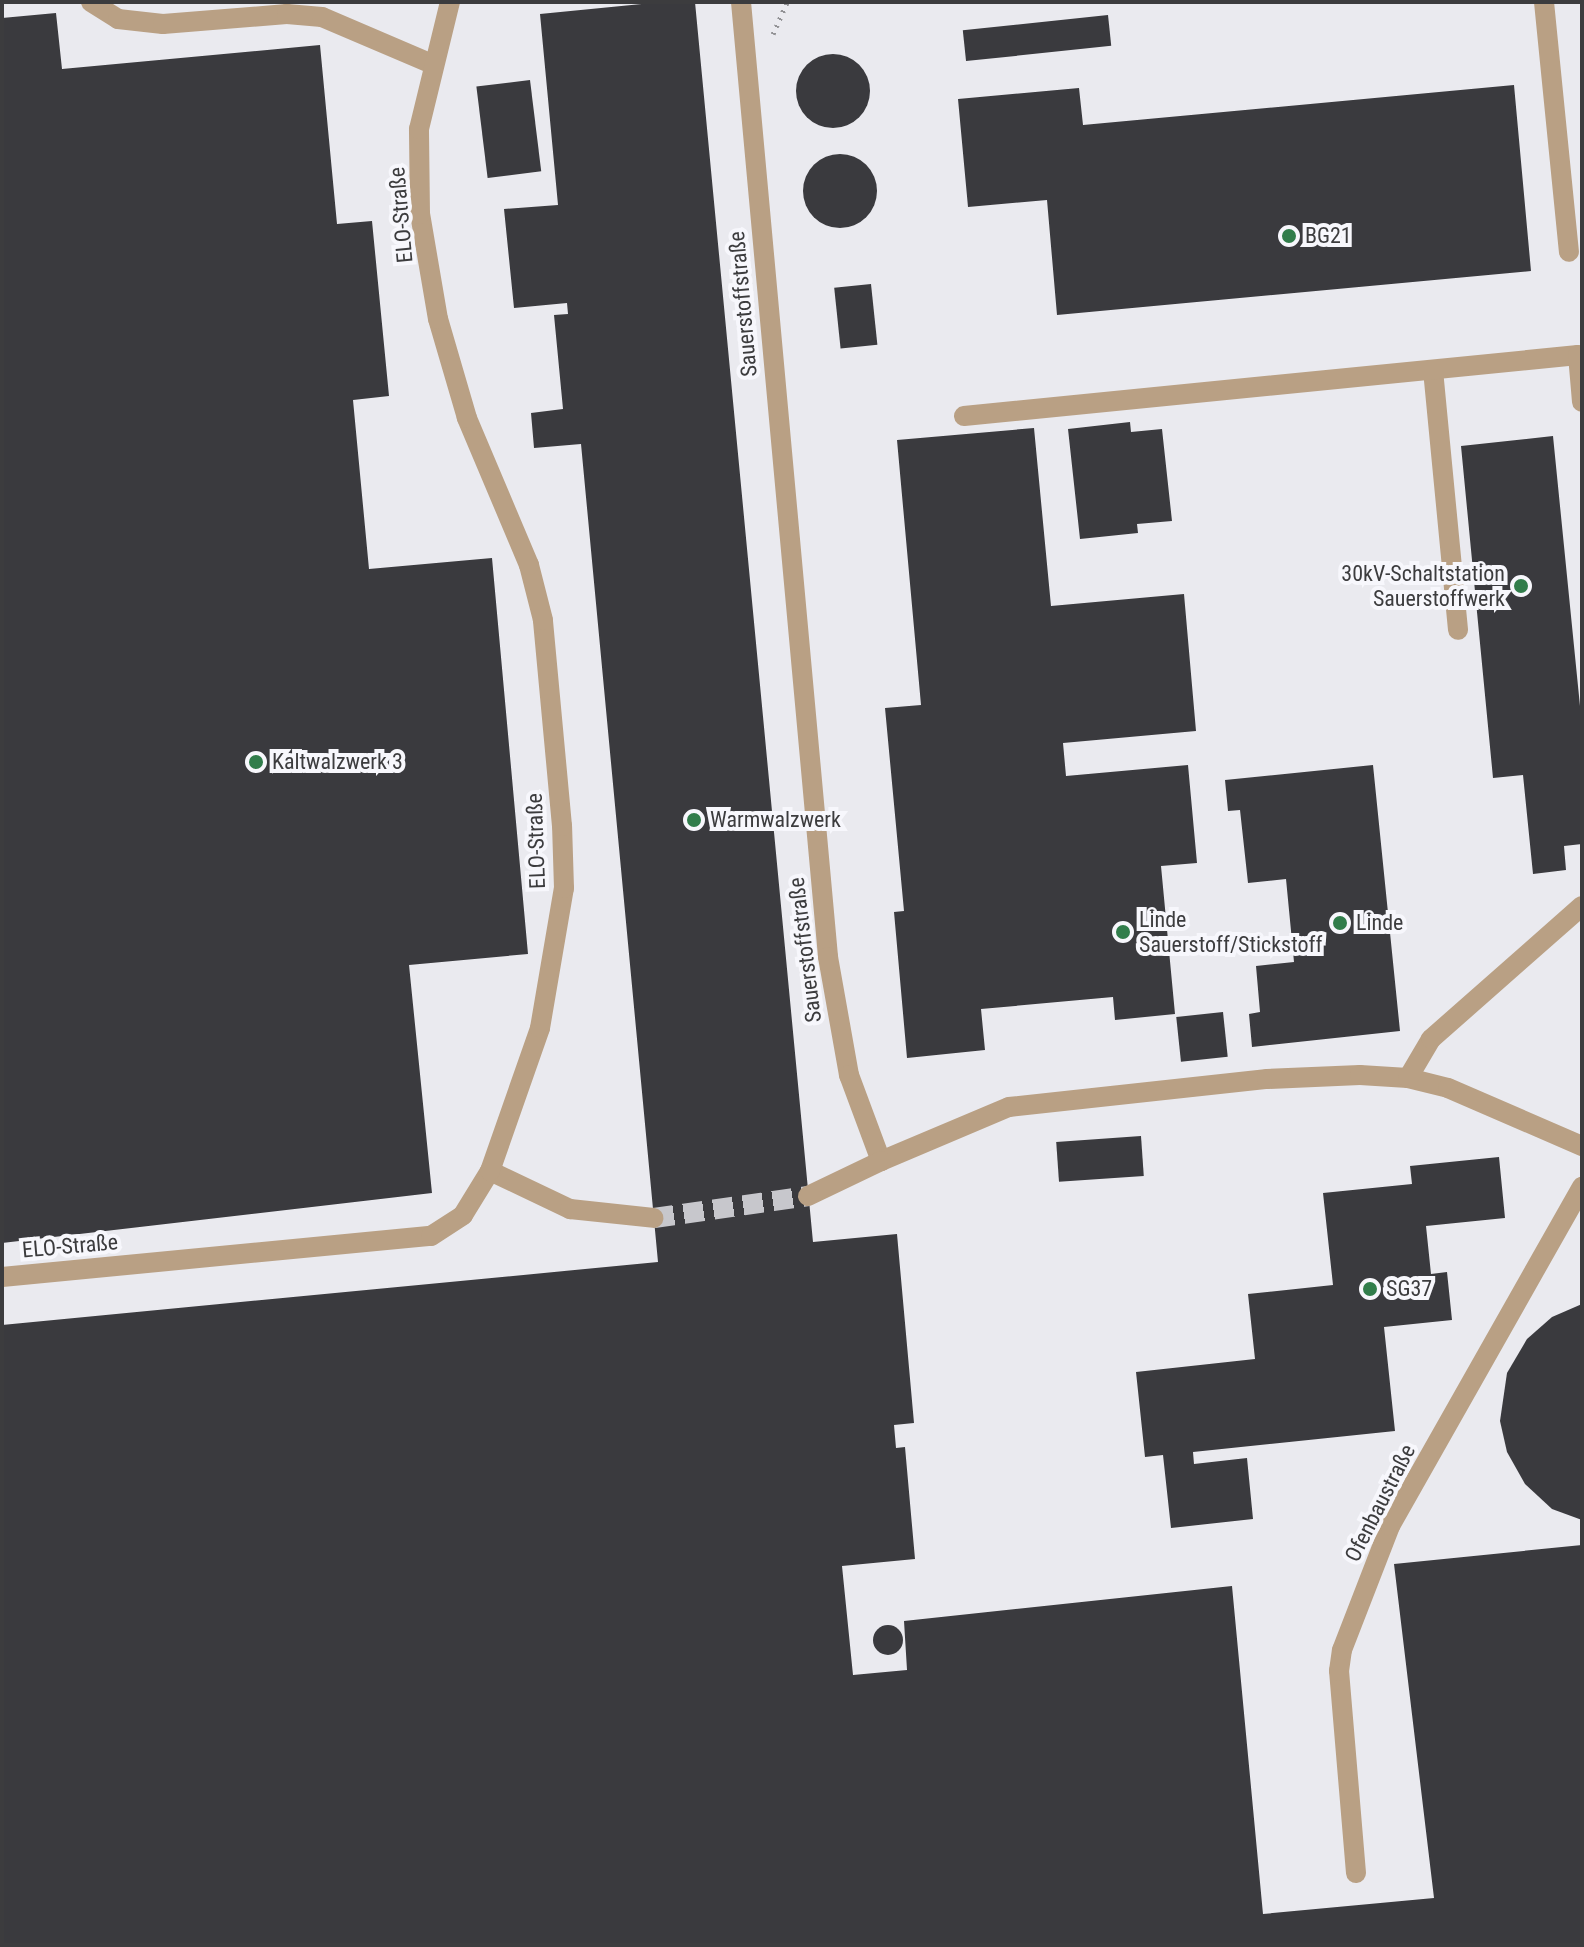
<!DOCTYPE html>
<html>
<head>
<meta charset="utf-8">
<style>
	body { margin:0 }
	#map { position:relative; width:1584px; height:1947px; overflow:hidden; background:#eaeaef; font-family:"Roboto Condensed",sans-serif }
	div>[style] { position:absolute }
	[style*='--x'] { left:calc(var(--x)*1px); top:calc(var(--y)*1px); width:calc(var(--w)*1px); rotate:calc(var(--a)*1deg) }
	.building>* { inset:0; background:#3a3a3e; transform-origin:0 0 }
	.round { border-radius:50% }
	.minor-tunnel>* { height:20px; margin-top:-10px; transform-origin:0; background:repeating-linear-gradient(90deg,#c7c7cc 0 20px,transparent 0 30px) }
	.path>* { height:5px; margin-top:-2.5px; transform-origin:0; background:repeating-linear-gradient(90deg,#929295 0 2px,transparent 0 8px) }
	.minor>* { height:20px; margin:-10px; padding:0 10px; transform-origin:10px; border-radius:10px; background:#b9a084 }
	.dots>* { width:22px; height:22px; translate:-50% -50%; box-sizing:border-box; border:4px solid #f7f7fc; border-radius:50% }
	span { translate:-50% -50%; white-space:nowrap; text-align:center; line-height:1.15; -webkit-text-stroke:8px #f7f7fc; paint-order:stroke }
	.street-label { font-size:22px; color:#3c3c3e }
	.poi-label { font-size:22px; color:#3c3c3e }
	.left { translate:0 -50%; text-align:left }
	.right { translate:-100% -50%; text-align:right }
	.frame { position:absolute; inset:0; border:4px solid #3c3c3e; pointer-events:none }
</style>
</head>
<body>
<div id="map">
	<div class="building">
		<i style="clip-path:polygon(662px 2px,695px 2px,813px 1242px,897px 1234px,914px 1423px,894px 1425px,896px 1448px,905px 1447px,915px 1559px,842px 1566px,853px 1675px,907px 1670px,904px 1621px,1232px 1586px,1263px 1914px,1434px 1898px,1394px 1564px,1582px 1545px,1582px 1945px,2px 1945px,2px 1325px,658px 1262px,581px 444px,534px 448px,531px 413px,563px 409px,554px 315px,568px 314px,567px 303px,514px 308px,504px 209px,558px 205px,540px 14px)"></i>
		<i style="clip-path:polygon(56px 13px,62px 69px,320px 45px,337px 224px,372px 221px,389px 396px,353px 400px,369px 569px,492px 558px,528px 954px,409px 965px,432px 1193px,2px 1243px,2px 18px)"></i>
		<i style="left:1108px;top:15px;width:31px;height:146px;rotate:84deg"></i>
		<i class="round" style="left:796px;top:54px;width:74px;height:74px"></i>
		<i style="left:530px;top:80px;width:92px;height:54px;rotate:83deg"></i>
		<i style="clip-path:polygon(1514px 85px,1531px 271px,1057px 315px,1047px 200px,968px 207px,958px 99px,1079px 88px,1083px 125px)"></i>
		<i class="round" style="left:803px;top:154px;width:74px;height:74px"></i>
		<i style="left:871px;top:284px;width:61px;height:37px;rotate:84deg"></i>
		<i style="clip-path:polygon(1130px 422px,1131px 432px,1162px 429px,1172px 521px,1137px 524px,1138px 533px,1080px 539px,1068px 429px)"></i>
		<i style="clip-path:polygon(1034px 428px,1051px 606px,1184px 594px,1196px 731px,1063px 743px,1066px 776px,1188px 765px,1197px 863px,1161px 866px,1175px 1014px,1115px 1020px,1113px 997px,981px 1009px,985px 1050px,907px 1058px,894px 912px,904px 911px,885px 708px,921px 705px,897px 440px)"></i>
		<i style="clip-path:polygon(1553px 436px,1582px 726px,1582px 844px,1564px 846px,1566px 870px,1533px 874px,1523px 775px,1493px 778px,1461px 446px)"></i>
		<i style="clip-path:polygon(1373px 765px,1400px 1031px,1252px 1047px,1249px 1014px,1260px 1012px,1256px 966px,1294px 962px,1286px 879px,1248px 883px,1240px 810px,1228px 811px,1225px 780px)"></i>
		<i style="left:1223px;top:1012px;width:45px;height:47px;rotate:84deg"></i>
		<i style="left:1141px;top:1136px;width:40px;height:85px;rotate:86deg"></i>
		<i style="clip-path:polygon(1499px 1157px,1505px 1218px,1426px 1226px,1431px 1274px,1447px 1272px,1452px 1320px,1384px 1327px,1395px 1431px,1193px 1452px,1194px 1464px,1247px 1458px,1253px 1519px,1171px 1528px,1163px 1455px,1145px 1457px,1136px 1372px,1255px 1359px,1248px 1294px,1333px 1285px,1323px 1193px,1412px 1184px,1410px 1166px)"></i>
		<i style="clip-path:polygon(1582px 1304px,1582px 1520px,1552px 1509px,1525px 1484px,1507px 1452px,1500px 1421px,1507px 1373px,1527px 1339px,1552px 1317px)"></i>
		<i class="round" style="left:873px;top:1625px;width:30px;height:30px"></i>
	</div>
	<div class="minor-tunnel">
		<i style="--x:654;--y:1218;--w:156;--a:-8.1"></i>
	</div>
	<div class="path">
		<i style="--x:773;--y:34;--w:35;--a:-66"></i>
	</div>
	<div class="minor">
		<i style="--x:91;--y:2;--w:32;--a:32"></i>
		<i style="--x:118;--y:19;--w:45;--a:6.3"></i>
		<i style="--x:163;--y:24;--w:124;--a:-4.6"></i>
		<i style="--x:287;--y:14;--w:35;--a:5"></i>
		<i style="--x:322;--y:17;--w:120;--a:23.1"></i>
		<i style="--x:741;--y:2;--w:959;--a:84.79"></i>
		<i style="--x:828;--y:957;--w:120;--a:79.9"></i>
		<i style="--x:849;--y:1075;--w:92;--a:69.6"></i>
		<i style="--x:881;--y:1161;--w:139;--a:-22.9"></i>
		<i style="--x:1009;--y:1107;--w:260;--a:-6.2"></i>
		<i style="--x:1267;--y:1079;--w:93;--a:-2.5"></i>
		<i style="--x:1360;--y:1075;--w:48;--a:3.6"></i>
		<i style="--x:1408;--y:1078;--w:41;--a:14"></i>
		<i style="--x:1448;--y:1088;--w:146;--a:23.4"></i>
		<i style="--x:1544;--y:2;--w:251;--a:84.3"></i>
		<i style="--x:1433;--y:370;--w:261;--a:84.5"></i>
		<i style="--x:964;--y:416;--w:617;--a:-5.67"></i>
		<i style="--x:1578;--y:355;--w:47;--a:85.1"></i>
		<i style="--x:1408;--y:1078;--w:45;--a:-59.5"></i>
		<i style="--x:1431;--y:1039;--w:201;--a:-41.4"></i>
		<i style="--x:490;--y:1171;--w:89;--a:25.4"></i>
		<i style="--x:570;--y:1209;--w:84;--a:6.1"></i>
		<i style="--x:808;--y:1196;--w:81;--a:-25.6"></i>
		<i style="--x:2;--y:1277;--w:431;--a:-5.5"></i>
		<i style="--x:431;--y:1236;--w:38;--a:-33"></i>
		<i style="--x:463;--y:1215;--w:52;--a:-58.5"></i>
		<i style="--x:490;--y:1171;--w:151;--a:-70.7"></i>
		<i style="--x:540;--y:1028;--w:142;--a:-80.3"></i>
		<i style="--x:564;--y:888;--w:62;--a:-91.8"></i>
		<i style="--x:562;--y:826;--w:207;--a:-95.3"></i>
		<i style="--x:543;--y:620;--w:57;--a:-104.3"></i>
		<i style="--x:529;--y:565;--w:160;--a:-112.9"></i>
		<i style="--x:467;--y:418;--w:103;--a:-106.3"></i>
		<i style="--x:438;--y:319;--w:107;--a:-99.7"></i>
		<i style="--x:420;--y:214;--w:85;--a:-90.7"></i>
		<i style="--x:419;--y:129;--w:131;--a:-76.3"></i>
		<i style="--x:1356;--y:1873;--w:203;--a:-94.8"></i>
		<i style="--x:1339;--y:1671;--w:21;--a:-82"></i>
		<i style="--x:1342;--y:1650;--w:133;--a:-68.8"></i>
		<i style="--x:1390;--y:1526;--w:390;--a:-60.5"></i>
	</div>
	<div class="dots">
		<i style="left:1289px;top:236px;background:#317d4b"></i>
		<i style="left:1521px;top:586px;background:#317d4b"></i>
		<i style="left:256px;top:762px;background:#317d4b"></i>
		<i style="left:694px;top:820px;background:#317d4b"></i>
		<i style="left:1340px;top:923px;background:#317d4b"></i>
		<i style="left:1123px;top:932px;background:#317d4b"></i>
		<i style="left:1370px;top:1289px;background:#317d4b"></i>
	</div>
	<div class="street-label">
		<span style="left:401px;top:215px;rotate:-95deg">ELO-Straße</span>
		<span style="left:743px;top:304px;rotate:-95deg">Sauerstoffstraße</span>
		<span style="left:536px;top:841px;rotate:-92deg">ELO-Straße</span>
		<span style="left:805px;top:950px;rotate:-97deg">Sauerstoffstraße</span>
		<span style="left:70px;top:1246px;rotate:-5deg">ELO-Straße</span>
		<span style="left:1380px;top:1503px;rotate:-63deg">Ofenbaustraße</span>
	</div>
	<div class="poi-label">
		<span class="left" style="left:1305px;top:236px">BG21</span>
		<span class="right" style="left:1505px;top:586px">30kV-Schaltstation<br>Sauerstoffwerk</span>
		<span class="left" style="left:272px;top:762px">Kaltwalzwerk 3</span>
		<span class="left" style="left:710px;top:820px">Warmwalzwerk</span>
		<span class="left" style="left:1139px;top:932px">Linde<br>Sauerstoff/Stickstoff</span>
		<span class="left" style="left:1356px;top:923px">Linde</span>
		<span class="left" style="left:1386px;top:1289px">SG37</span>
	</div>
	<div class="frame"></div>
</div>
</body>
</html>
